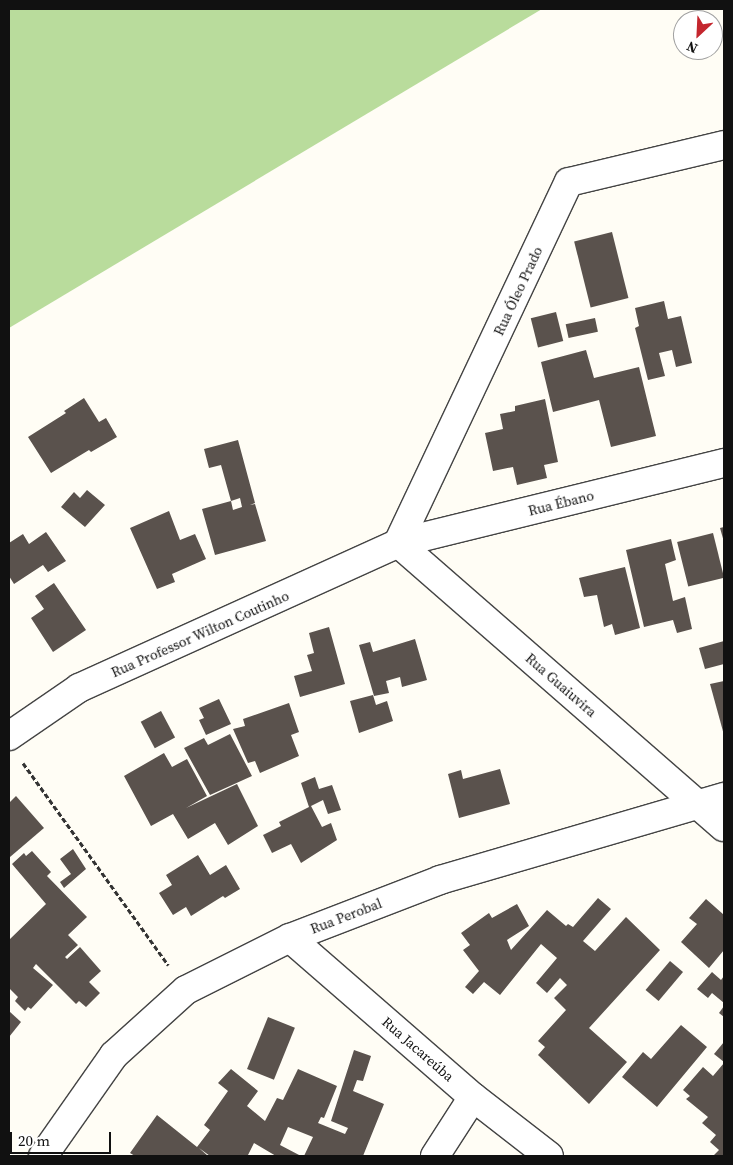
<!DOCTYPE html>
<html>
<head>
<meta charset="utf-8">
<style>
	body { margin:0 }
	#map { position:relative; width:733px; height:1165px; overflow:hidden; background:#fffdf5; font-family:"Source Serif 4",serif }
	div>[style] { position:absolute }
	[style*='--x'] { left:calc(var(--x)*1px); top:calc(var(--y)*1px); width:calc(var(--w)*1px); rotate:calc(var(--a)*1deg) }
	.forest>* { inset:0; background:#b9dc9c }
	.building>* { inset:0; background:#5a524d; transform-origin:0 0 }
	.path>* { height:3px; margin-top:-1.5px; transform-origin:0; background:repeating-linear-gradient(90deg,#333 0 5px,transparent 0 7.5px) }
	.roads { filter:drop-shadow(1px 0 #444) drop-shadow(-1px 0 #444) drop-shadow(0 1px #444) drop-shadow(0 -1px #444) }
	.street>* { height:28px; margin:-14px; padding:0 14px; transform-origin:14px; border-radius:14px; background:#fff }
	span { translate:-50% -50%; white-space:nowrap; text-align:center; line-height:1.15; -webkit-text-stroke:5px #fff; paint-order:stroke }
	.street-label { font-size:14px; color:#111 }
	.frame { position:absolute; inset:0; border:10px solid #111; pointer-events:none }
	.north { position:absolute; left:673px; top:10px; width:50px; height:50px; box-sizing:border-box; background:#fff; border:1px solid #a0a0a0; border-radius:50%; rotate:205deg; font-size:14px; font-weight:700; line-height:20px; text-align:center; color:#111 }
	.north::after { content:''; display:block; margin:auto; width:18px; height:22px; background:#c4262e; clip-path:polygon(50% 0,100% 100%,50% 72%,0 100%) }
	.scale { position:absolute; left:10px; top:1132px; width:101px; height:22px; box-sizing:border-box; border:2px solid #111; border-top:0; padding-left:6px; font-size:15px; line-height:18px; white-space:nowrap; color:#111; -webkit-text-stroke:4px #fff; paint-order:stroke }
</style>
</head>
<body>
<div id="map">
	<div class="forest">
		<i style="clip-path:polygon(9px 9px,542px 9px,9px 328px)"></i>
	</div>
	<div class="building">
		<i style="left:612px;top:232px;width:68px;height:39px;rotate:76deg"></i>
		<i style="clip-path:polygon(664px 301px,668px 319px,681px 316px,692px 363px,676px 367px,672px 350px,659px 353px,665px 376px,648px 380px,635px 328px,639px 326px,635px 308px)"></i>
		<i style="left:556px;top:312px;width:30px;height:26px;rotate:76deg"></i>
		<i style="left:595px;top:318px;width:14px;height:30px;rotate:78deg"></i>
		<i style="clip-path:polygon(586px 350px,594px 378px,639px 367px,656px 436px,611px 447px,599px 400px,553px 412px,541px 362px)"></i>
		<i style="clip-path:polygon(84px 398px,99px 422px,106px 418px,117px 437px,91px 452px,89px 450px,51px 473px,28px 437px,66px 413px,64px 411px)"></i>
		<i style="clip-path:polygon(545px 399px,558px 462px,544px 465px,547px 478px,517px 485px,513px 467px,493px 471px,485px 433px,503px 429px,500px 414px,515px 411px,515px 406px)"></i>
		<i style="clip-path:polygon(evenodd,238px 440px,255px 503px,250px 505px,255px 504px,266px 541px,215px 555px,202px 509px,231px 501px,221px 465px,209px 468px,204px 449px,238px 440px,240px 498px,242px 507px,233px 510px,231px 501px,240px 498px)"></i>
		<i style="clip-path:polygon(87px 490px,105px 505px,85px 527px,61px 507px,74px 492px,80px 498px)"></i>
		<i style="clip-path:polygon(169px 511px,180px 540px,195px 534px,206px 559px,172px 574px,175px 582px,157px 589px,130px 528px)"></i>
		<i style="clip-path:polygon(724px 527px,724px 542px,720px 528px)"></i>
		<i style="clip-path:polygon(46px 532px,66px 561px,48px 572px,43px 565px,14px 584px,9px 576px,9px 543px,23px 534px,29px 544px)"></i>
		<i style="left:713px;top:533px;width:46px;height:37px;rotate:76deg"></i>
		<i style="clip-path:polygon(671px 539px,676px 560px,665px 564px,673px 601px,685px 597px,692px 629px,677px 633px,673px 620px,644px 627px,626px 550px)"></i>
		<i style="clip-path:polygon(625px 567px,640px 628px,615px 635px,612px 624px,604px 627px,597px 595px,584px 597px,579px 578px)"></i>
		<i style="clip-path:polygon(54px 583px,86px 630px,53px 652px,31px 618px,44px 609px,35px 596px)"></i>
		<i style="clip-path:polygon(329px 627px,345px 684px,300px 697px,294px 676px,312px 671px,307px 655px,314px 653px,309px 633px)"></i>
		<i style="clip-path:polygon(415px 639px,427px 680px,402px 687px,400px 677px,386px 681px,389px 693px,374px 696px,359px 645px,370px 642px,373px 652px)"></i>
		<i style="clip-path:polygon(724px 641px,724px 664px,705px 669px,699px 648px)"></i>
		<i style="clip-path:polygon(724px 681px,724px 735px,710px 684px)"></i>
		<i style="clip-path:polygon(373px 695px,376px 705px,387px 701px,393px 721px,359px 733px,350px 701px)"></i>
		<i style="clip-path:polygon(219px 699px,231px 724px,206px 735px,199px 720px,204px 718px,199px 708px)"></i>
		<i style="clip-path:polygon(289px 703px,299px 732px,291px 735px,299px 756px,260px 773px,255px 761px,248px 763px,233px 729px,245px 726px,243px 719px)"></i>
		<i style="left:161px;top:711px;width:30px;height:23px;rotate:62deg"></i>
		<i style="clip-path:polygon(230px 734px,252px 776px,210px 795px,184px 748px,204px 738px,208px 745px)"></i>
		<i style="clip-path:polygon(164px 753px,172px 767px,187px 759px,207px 796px,186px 808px,237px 784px,258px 826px,228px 845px,215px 823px,188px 839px,173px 814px,151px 826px,124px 776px)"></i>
		<i style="clip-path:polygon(500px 769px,510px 804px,459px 818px,448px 774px,461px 770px,463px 779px)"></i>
		<i style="clip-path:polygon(315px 777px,319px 789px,332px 785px,341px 810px,328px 814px,323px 800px,311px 806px,322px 827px,331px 823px,337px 840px,301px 863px,291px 844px,272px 853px,263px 835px,281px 826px,279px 822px,309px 807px,301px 783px)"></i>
		<i style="clip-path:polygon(16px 796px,44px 828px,10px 857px,9px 803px)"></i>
		<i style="clip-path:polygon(73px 849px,86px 869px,64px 888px,60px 882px,71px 874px,60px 859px)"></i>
		<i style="clip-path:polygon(32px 851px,51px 872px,47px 876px,87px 917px,68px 935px,78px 945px,65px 957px,67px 959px,80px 947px,101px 971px,89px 982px,100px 993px,86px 1007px,79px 1001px,76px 1004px,36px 964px,33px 968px,53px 985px,31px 1009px,28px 1007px,25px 1011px,15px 1001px,18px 997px,9px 988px,9px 940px,46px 904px,12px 864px,24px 853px,26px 856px)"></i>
		<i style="clip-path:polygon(198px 855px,210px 875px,226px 865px,240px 889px,225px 898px,223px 896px,191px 916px,186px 907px,173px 915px,159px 893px,172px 885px,166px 875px)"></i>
		<i style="clip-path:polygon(598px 898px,611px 909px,583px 941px,595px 951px,626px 917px,660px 950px,589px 1028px,627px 1062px,589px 1104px,538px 1055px,545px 1047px,538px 1041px,566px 1010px,554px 998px,567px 985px,560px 978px,547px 993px,536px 983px,557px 958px,541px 944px,500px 995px,484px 982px,473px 994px,465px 987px,479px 971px,463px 950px,470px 945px,461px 933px,489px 913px,492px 918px,517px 904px,529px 926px,507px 940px,511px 950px,547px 910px,566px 926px,568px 924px,573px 927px)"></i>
		<i style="clip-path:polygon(706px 899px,724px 915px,724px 950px,709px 968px,681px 942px,697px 924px,689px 918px)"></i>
		<i style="left:670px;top:961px;width:17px;height:38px;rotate:40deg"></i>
		<i style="clip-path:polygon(712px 972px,721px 980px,724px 976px,724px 1003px,712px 993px,708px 998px,697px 989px)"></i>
		<i style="clip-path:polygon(724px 1006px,724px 1017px,719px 1013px)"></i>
		<i style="clip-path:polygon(9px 1011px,21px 1022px,9px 1037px)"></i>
		<i style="left:268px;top:1017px;width:29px;height:56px;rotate:22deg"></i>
		<i style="clip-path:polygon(681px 1025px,707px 1047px,657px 1107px,622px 1077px,643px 1052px,651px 1059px)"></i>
		<i style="clip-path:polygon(724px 1042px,724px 1062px,714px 1054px)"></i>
		<i style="clip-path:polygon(354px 1050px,371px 1056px,363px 1081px,357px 1080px,353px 1091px,384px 1104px,363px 1156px,304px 1156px,313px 1137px,288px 1127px,280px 1145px,301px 1156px,276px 1156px,254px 1143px,248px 1155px,251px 1156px,210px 1156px,199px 1148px,208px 1156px,135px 1156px,130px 1153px,157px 1115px,197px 1147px,210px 1130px,204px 1125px,228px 1091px,218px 1083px,231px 1069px,258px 1091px,247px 1106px,265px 1121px,277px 1098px,283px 1100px,298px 1069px,337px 1086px,324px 1118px,321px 1117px,318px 1123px,345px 1134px,348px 1128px,331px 1121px)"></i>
		<i style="clip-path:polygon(724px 1063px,724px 1156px,713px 1156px,719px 1150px,710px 1142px,716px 1135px,702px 1123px,708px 1117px,686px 1099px,690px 1096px,683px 1090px,703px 1067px,713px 1076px)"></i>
	</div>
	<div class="path">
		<i style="--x:23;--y:763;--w:249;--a:54.3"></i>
	</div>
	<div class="roads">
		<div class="street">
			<i style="--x:398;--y:543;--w:399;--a:-64.7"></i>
			<i style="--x:569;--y:182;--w:159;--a:-13.4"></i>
			<i style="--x:398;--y:543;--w:432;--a:41.1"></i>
			<i style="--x:9;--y:736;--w:85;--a:-34.4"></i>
			<i style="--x:79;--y:688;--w:350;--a:-24.4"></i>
			<i style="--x:398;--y:543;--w:336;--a:-13.8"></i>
			<i style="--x:290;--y:938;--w:242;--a:41"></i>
			<i style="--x:473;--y:1097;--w:96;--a:37.8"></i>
			<i style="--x:43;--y:1156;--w:123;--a:-54.9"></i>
			<i style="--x:114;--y:1055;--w:97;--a:-42.1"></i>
			<i style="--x:186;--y:990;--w:116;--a:-26.6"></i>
			<i style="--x:290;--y:938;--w:161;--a:-21.1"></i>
			<i style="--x:440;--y:880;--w:296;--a:-16.3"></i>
			<i style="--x:435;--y:1156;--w:70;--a:-57.2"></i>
		</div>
	</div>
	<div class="street-label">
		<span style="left:518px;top:291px;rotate:-65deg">Rua Óleo Prado</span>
		<span style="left:561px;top:503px;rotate:-14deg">Rua Ébano</span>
		<span style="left:200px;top:634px;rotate:-24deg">Rua Professor Wilton Coutinho</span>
		<span style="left:561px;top:685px;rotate:41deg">Rua Guaiuvira</span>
		<span style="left:346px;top:916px;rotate:-21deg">Rua Perobal</span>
		<span style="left:418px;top:1049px;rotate:41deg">Rua Jacareúba</span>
	</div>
	<div class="frame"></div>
	<div class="north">N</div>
	<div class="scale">20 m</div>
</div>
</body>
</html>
